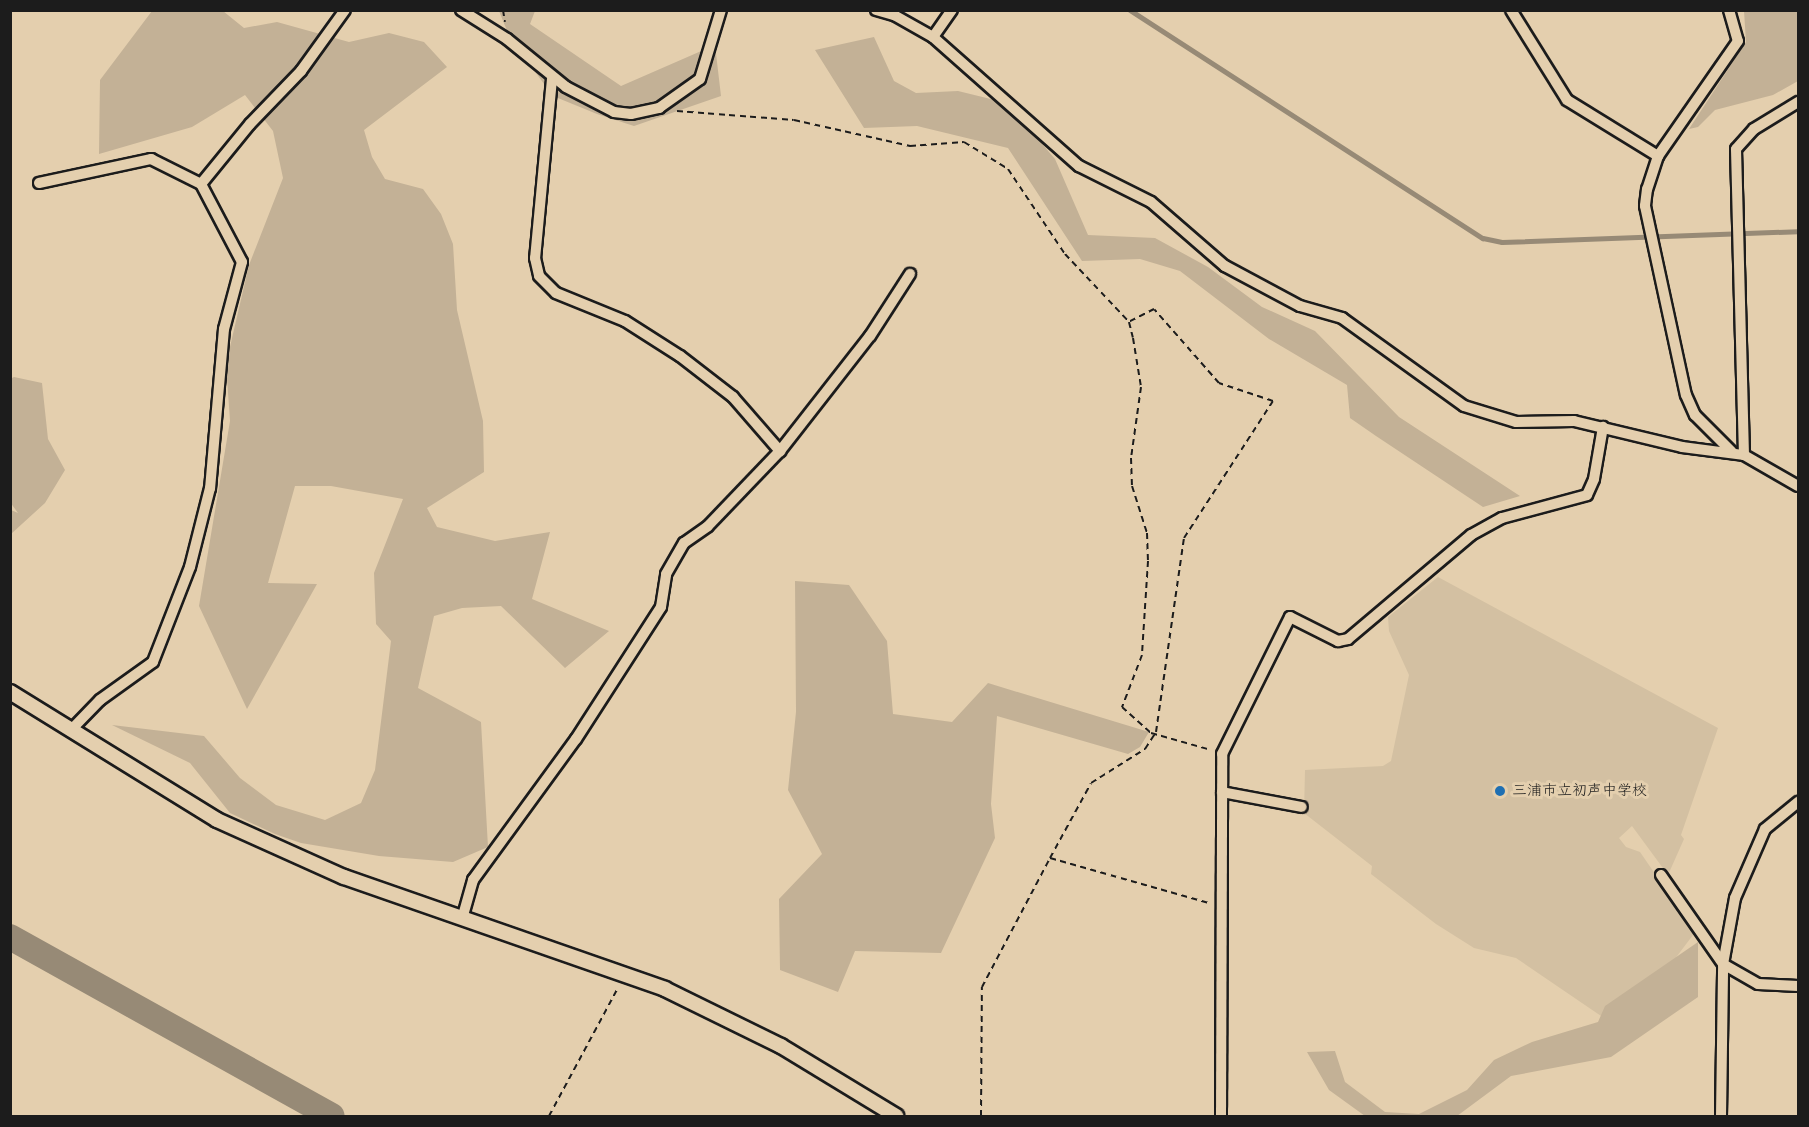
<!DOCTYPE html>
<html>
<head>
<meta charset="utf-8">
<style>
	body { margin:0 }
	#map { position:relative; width:1809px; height:1127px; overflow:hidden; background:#e4cfae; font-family:Pangolin,"Klee One",sans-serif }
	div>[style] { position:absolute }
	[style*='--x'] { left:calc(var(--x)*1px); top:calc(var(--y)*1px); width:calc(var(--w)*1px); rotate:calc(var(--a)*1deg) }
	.built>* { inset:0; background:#d3c0a2 }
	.green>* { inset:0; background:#c3b196 }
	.stream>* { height:4.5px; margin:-2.25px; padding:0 2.25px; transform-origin:2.25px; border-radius:2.25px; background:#978a76 }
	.river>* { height:26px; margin:-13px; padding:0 13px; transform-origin:13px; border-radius:13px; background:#978a76 }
	.path>* { height:2px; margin-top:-1px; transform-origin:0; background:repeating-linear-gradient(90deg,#1c1c1c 0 6px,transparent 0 10.5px) }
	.roads { filter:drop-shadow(2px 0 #1c1c1c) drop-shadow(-2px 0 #1c1c1c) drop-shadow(0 2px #1c1c1c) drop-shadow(0 -2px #1c1c1c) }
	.minor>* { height:10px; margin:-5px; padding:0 5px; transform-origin:5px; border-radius:5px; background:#e4cfae }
	.tertiary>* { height:14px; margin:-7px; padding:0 7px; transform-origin:7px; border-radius:7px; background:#e4cfae }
	.dots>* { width:16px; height:16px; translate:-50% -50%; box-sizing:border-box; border:3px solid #e4cfae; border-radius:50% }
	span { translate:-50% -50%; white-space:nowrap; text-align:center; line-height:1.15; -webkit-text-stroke:6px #e4cfae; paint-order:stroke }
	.poi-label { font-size:15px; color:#1c1c1c }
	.left { translate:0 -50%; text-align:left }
	.frame { position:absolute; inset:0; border:12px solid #1c1c1c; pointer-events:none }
</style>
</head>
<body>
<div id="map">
	<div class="built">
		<i style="clip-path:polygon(1438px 577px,1718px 728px,1681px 835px,1684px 839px,1668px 875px,1632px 826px,1619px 838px,1626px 847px,1640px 852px,1693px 929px,1693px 935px,1668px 968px,1604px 1018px,1516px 958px,1474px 948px,1436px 924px,1371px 874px,1372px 866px,1304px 813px,1305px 770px,1383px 766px,1391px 761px,1409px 675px,1389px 631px,1388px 617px)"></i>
	</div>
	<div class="green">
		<i style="clip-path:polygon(152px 11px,223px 11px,244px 28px,277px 22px,349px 42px,389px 33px,424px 42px,447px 67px,364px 130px,372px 157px,385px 179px,423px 189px,441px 214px,453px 244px,457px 310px,483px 421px,484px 472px,427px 508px,437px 527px,495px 541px,550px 532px,532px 599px,609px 631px,565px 668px,501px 606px,462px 608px,434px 616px,418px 688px,481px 722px,488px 847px,453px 862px,379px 856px,301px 843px,275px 834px,230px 813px,190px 763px,112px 725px,204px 736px,240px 778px,276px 805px,325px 820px,361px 803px,375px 770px,391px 641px,376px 624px,374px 573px,403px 499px,331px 486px,295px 486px,268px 583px,317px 584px,247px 709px,199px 606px,230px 421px,226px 364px,249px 265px,283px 178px,273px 131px,245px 95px,192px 127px,99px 154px,100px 80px)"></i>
		<i style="clip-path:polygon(499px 11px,535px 11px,530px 24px,621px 86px,715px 45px,721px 96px,634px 126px,597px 114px,553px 96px,510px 38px)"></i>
		<i style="clip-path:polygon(1744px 11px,1798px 11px,1798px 81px,1773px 95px,1715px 110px,1698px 127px,1689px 129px,1746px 42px)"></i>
		<i style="clip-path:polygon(874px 37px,894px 81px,916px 93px,958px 91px,1007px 103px,1055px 159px,1088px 235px,1155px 238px,1208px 267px,1262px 307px,1315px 331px,1399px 417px,1520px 496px,1483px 507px,1376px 436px,1350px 418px,1347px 385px,1269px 339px,1180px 271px,1140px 259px,1082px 261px,1008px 148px,917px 126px,864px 128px,815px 50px)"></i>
		<i style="clip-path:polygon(14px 377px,42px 383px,48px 439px,65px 470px,45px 503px,11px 534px,11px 510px,18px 513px,10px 502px,10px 379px)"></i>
		<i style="clip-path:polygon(795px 581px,849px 585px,887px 641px,893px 714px,952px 722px,988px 683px,1149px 732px,1140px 747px,1128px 754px,997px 716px,991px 804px,995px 838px,941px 953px,855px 951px,838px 992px,780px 970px,779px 899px,822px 854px,788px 790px,796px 712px)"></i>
		<i style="clip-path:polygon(1698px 942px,1698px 997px,1611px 1057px,1511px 1076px,1457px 1116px,1365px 1116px,1329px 1090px,1307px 1052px,1335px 1051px,1345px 1082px,1385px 1112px,1419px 1114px,1467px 1090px,1494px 1060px,1532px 1042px,1598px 1022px,1605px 1006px)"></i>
	</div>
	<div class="stream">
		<i style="--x:1130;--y:10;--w:420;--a:32.9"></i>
		<i style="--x:1483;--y:238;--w:19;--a:12"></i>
		<i style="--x:1502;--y:242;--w:296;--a:-2.1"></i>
	</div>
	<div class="river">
		<i style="--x:10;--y:937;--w:368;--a:29.1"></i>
	</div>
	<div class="path">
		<i style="--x:503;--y:10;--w:12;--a:81"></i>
		<i style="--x:677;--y:111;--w:117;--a:4.4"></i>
		<i style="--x:794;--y:120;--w:119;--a:12.6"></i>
		<i style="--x:910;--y:146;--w:54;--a:-4.2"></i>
		<i style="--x:964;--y:142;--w:52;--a:31.5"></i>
		<i style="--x:1008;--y:169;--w:102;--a:56.2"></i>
		<i style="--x:1065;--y:254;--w:93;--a:46.7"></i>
		<i style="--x:1129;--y:322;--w:16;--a:76"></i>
		<i style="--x:1133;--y:338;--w:50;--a:80.7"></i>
		<i style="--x:1141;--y:387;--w:72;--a:98"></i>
		<i style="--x:1131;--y:458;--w:28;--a:88"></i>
		<i style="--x:1132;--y:486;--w:49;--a:72.3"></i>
		<i style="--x:1147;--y:533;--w:28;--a:88"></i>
		<i style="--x:1148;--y:561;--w:94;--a:93.7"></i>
		<i style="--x:1142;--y:655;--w:56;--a:111"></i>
		<i style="--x:1122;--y:707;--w:39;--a:42"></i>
		<i style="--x:1151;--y:733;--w:62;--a:15.8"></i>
		<i style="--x:1050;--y:858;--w:85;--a:-61.3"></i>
		<i style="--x:1091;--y:783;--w:64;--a:-32.2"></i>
		<i style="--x:1145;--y:749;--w:20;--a:-57"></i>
		<i style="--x:1156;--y:732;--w:196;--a:-81.8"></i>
		<i style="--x:1184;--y:538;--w:163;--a:-57"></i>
		<i style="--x:1273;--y:401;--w:57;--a:-161.6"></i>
		<i style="--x:1219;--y:383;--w:98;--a:-131.3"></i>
		<i style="--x:1154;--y:309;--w:28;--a:153"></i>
		<i style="--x:549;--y:1116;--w:145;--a:-61.7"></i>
		<i style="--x:981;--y:1116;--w:129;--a:-89.6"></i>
		<i style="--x:982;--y:987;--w:146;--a:-62.2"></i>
		<i style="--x:1050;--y:858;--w:165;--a:15.8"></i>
	</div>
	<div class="roads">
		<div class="minor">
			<i style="--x:461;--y:10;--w:54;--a:32.2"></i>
			<i style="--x:507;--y:39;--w:76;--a:39.1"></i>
			<i style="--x:566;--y:87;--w:54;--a:27.5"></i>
			<i style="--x:614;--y:112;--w:17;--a:7"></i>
			<i style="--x:631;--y:114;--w:29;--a:-12"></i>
			<i style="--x:659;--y:108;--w:50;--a:-35.3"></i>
			<i style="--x:700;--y:79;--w:72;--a:-73.1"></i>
			<i style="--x:876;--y:10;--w:19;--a:16"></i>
			<i style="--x:894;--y:15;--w:45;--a:29.4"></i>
			<i style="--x:933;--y:37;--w:195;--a:41.5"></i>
			<i style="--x:1079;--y:166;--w:80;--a:26.6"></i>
			<i style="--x:1151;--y:202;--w:98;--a:40.9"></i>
			<i style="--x:1225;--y:266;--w:85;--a:28.1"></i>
			<i style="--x:1300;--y:306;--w:44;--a:15.9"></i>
			<i style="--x:1342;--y:318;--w:150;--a:35.8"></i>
			<i style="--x:1464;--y:406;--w:54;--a:17.1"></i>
			<i style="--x:1516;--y:422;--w:58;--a:-1"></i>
			<i style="--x:1574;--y:421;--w:111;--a:13.5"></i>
			<i style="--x:1682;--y:447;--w:63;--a:7.4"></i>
			<i style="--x:1744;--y:455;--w:62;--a:29.9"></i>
			<i style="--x:1511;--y:10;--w:106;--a:58.1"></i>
			<i style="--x:1567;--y:100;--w:107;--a:31.6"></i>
			<i style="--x:1729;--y:10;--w:32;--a:74"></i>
			<i style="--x:1738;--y:41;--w:140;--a:124.8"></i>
			<i style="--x:1658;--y:156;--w:35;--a:108"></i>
			<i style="--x:1647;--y:189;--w:17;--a:97"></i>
			<i style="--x:1645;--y:206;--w:193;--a:77.8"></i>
			<i style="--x:1686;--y:395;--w:22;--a:66"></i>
			<i style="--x:1695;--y:415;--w:52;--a:45"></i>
			<i style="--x:933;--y:37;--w:33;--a:-55"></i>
			<i style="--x:552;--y:79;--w:180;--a:95.4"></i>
			<i style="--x:535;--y:258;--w:18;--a:77"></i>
			<i style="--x:539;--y:276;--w:24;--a:45"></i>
			<i style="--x:556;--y:293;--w:74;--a:22.1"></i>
			<i style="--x:625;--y:321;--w:65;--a:32.5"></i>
			<i style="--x:680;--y:356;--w:67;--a:37.7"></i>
			<i style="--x:733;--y:397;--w:72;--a:49"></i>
			<i style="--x:39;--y:183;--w:115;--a:-12.1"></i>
			<i style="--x:151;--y:159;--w:56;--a:26.6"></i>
			<i style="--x:201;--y:184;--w:88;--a:62.3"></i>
			<i style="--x:242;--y:262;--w:69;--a:105"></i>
			<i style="--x:224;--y:329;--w:160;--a:95"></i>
			<i style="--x:210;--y:488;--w:81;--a:104.2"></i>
			<i style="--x:190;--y:567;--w:102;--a:111.3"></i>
			<i style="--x:153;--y:662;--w:65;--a:144.4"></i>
			<i style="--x:100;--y:700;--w:43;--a:134.1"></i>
			<i style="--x:201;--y:184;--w:77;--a:-50.8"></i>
			<i style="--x:250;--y:124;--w:74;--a:-46.1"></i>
			<i style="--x:301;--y:71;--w:75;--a:-54.2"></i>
			<i style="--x:1744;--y:455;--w:306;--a:-91.5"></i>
			<i style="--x:1736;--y:149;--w:27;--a:-48"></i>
			<i style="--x:1754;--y:129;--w:52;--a:-31.5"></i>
			<i style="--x:1222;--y:792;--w:81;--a:10.6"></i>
			<i style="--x:1661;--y:875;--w:108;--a:55.1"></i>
			<i style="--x:1723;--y:964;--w:40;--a:29.7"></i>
			<i style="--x:1758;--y:984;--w:40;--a:2.9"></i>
			<i style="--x:462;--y:919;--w:41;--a:-74.2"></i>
			<i style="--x:473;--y:880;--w:175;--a:-53.9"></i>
			<i style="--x:576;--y:739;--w:157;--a:-57.2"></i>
			<i style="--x:661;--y:607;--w:33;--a:-81"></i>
			<i style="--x:666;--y:574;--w:36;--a:-60"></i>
			<i style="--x:684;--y:543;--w:29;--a:-35"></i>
			<i style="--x:708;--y:526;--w:104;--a:-46.2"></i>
			<i style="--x:780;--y:451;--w:146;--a:-52"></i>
			<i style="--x:870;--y:336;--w:74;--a:-57.2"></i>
			<i style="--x:1221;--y:1116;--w:362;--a:-89.8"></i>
			<i style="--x:1222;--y:754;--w:153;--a:-63.6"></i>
			<i style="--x:1290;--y:617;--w:54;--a:26.6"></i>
			<i style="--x:1338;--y:641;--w:10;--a:-11"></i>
			<i style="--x:1348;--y:639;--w:161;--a:-40.2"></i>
			<i style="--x:1471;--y:535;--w:35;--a:-29"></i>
			<i style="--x:1502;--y:518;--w:88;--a:-15.1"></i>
			<i style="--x:1587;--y:495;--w:17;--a:-66"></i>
			<i style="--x:1594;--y:479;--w:53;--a:-80.2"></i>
			<i style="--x:1721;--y:1116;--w:152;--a:-89.2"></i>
			<i style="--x:1723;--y:964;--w:67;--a:-79.7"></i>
			<i style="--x:1735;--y:898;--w:75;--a:-66.5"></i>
			<i style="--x:1765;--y:829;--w:43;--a:-39.3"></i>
		</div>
		<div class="tertiary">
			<i style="--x:10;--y:692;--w:243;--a:31.7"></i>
			<i style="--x:217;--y:820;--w:139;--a:24.2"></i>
			<i style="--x:344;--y:877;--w:340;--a:19.2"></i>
			<i style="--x:665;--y:989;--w:129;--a:26.2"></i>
			<i style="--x:781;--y:1046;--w:135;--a:31.3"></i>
		</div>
	</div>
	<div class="dots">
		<i style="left:1500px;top:791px;background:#1f6fb2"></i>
	</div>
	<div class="poi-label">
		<span class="left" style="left:1512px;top:791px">三浦市立初声中学校</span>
	</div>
	<div class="frame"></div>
</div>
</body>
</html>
